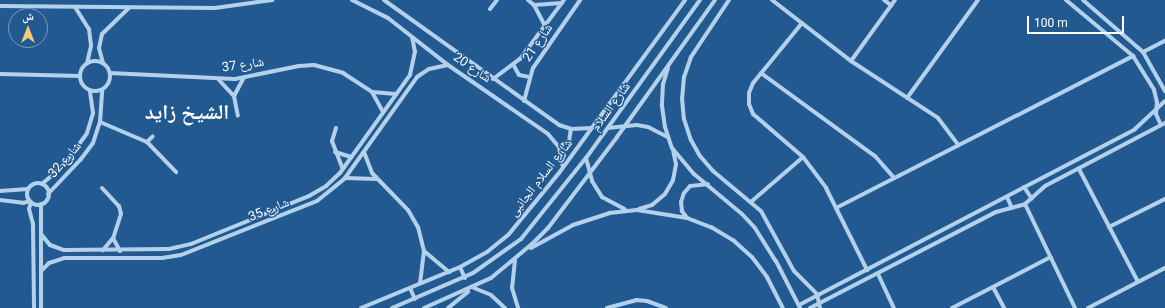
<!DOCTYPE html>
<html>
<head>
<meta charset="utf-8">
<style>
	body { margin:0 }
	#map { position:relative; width:1165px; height:308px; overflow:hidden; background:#235991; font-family:Roboto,"Noto Naskh Arabic",sans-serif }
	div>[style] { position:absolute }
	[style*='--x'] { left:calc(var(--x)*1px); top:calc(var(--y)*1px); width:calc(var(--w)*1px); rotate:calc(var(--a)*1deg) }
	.street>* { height:4px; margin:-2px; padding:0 2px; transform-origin:2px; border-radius:2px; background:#b4d1ec }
	.street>.ring { margin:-2px; padding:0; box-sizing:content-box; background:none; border:4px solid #b4d1ec; border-radius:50% }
	span { translate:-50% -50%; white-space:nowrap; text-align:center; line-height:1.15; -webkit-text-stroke:3px #235991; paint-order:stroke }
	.street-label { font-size:13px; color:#fff }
	.town-label { font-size:21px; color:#fff; font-weight:700 }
	.north { position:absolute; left:8px; top:8px; width:40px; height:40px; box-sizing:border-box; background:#235991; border:1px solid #7b9bbd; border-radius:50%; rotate:0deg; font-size:11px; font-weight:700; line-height:16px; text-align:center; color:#fff }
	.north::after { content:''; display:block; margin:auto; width:14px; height:18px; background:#f8cb77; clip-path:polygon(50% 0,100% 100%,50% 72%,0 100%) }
	.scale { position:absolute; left:1027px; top:16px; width:97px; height:18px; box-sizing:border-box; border:2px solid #fff; border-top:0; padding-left:5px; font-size:12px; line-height:14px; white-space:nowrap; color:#fff; -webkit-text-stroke:3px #235991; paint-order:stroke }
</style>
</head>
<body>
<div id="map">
	<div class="street">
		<i style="--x:352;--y:0;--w:40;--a:26.6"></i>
		<i style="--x:388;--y:18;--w:76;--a:38.1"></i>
		<i style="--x:448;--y:65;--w:121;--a:34.6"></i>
		<i style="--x:548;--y:134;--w:17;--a:50"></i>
		<i style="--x:559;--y:147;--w:20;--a:79"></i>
		<i style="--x:384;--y:0;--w:215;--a:35.5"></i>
		<i style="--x:559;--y:125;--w:13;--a:18"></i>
		<i style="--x:571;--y:129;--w:21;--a:-3"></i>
		<i style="--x:528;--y:0;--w:8;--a:40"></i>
		<i style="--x:534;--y:5;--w:24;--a:62"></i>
		<i style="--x:729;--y:0;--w:69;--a:123.7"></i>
		<i style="--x:691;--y:57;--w:21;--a:109"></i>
		<i style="--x:684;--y:77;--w:21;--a:95"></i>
		<i style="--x:682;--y:98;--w:21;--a:85"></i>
		<i style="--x:684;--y:119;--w:22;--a:72"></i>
		<i style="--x:691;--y:140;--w:18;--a:61"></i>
		<i style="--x:700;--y:156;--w:20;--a:49"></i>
		<i style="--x:713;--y:171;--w:62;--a:39.8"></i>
		<i style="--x:761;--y:211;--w:68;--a:61.2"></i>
		<i style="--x:794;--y:271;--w:33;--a:45"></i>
		<i style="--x:817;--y:294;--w:14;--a:78"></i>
		<i style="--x:772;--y:0;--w:100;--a:37.7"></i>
		<i style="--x:851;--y:61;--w:104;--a:33.2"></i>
		<i style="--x:938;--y:118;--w:34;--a:53"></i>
		<i style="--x:884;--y:0;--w:9;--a:36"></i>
		<i style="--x:1066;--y:0;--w:87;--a:39.9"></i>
		<i style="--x:1133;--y:56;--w:40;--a:58"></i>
		<i style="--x:1154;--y:90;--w:12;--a:76"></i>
		<i style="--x:1157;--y:102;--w:12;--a:95"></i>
		<i style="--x:1156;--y:114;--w:12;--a:66"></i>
		<i style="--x:1083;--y:0;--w:79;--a:40.9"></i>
		<i style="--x:1143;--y:52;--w:45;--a:60.6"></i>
		<i style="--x:534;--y:5;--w:28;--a:-4"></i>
		<i style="--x:0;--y:6;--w:215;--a:0.5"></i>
		<i style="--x:215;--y:8;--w:58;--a:-8"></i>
		<i style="--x:75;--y:7;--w:26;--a:58"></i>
		<i style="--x:89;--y:29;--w:17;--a:83"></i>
		<i style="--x:91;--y:46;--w:18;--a:103"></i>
		<i style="--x:490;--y:9;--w:11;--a:-52"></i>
		<i style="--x:802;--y:23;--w:77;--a:129.2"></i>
		<i style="--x:753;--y:83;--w:11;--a:112"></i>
		<i style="--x:749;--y:93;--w:11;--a:90"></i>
		<i style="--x:749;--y:104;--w:11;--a:68"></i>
		<i style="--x:753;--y:114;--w:66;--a:40.7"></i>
		<i style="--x:803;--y:157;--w:39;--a:53"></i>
		<i style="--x:826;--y:188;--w:92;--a:63.4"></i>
		<i style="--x:1143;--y:52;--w:25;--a:-27"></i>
		<i class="ring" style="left:80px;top:61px;width:26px;height:26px"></i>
		<i style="--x:851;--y:61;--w:75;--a:-54.2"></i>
		<i style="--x:103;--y:63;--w:16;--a:-105"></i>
		<i style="--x:99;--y:48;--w:14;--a:-78"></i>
		<i style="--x:102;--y:34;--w:37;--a:-44"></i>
		<i style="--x:514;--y:66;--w:10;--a:61"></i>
		<i style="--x:519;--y:75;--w:10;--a:11"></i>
		<i style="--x:668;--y:68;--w:17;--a:107"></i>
		<i style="--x:663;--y:84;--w:22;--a:93"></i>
		<i style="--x:662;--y:106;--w:21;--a:82"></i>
		<i style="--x:665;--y:127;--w:22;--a:72"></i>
		<i style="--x:672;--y:148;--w:34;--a:50"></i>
		<i style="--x:694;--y:174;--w:62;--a:39.8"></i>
		<i style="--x:742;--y:214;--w:19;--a:47"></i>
		<i style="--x:755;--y:228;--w:39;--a:58"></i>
		<i style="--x:776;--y:261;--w:53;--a:62.9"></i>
		<i style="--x:110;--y:73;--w:125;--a:2.7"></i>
		<i style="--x:235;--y:79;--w:65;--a:-11.5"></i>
		<i style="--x:299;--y:66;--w:15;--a:-4"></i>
		<i style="--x:314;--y:65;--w:30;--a:15"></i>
		<i style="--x:343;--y:73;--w:35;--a:33"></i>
		<i style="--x:372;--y:92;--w:24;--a:5"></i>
		<i style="--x:761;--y:73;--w:141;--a:36.1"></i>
		<i style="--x:875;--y:156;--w:29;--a:49"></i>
		<i style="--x:0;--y:74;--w:80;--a:1.4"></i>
		<i style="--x:493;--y:79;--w:34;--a:-37"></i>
		<i style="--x:520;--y:59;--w:74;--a:-53.3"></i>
		<i style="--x:219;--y:80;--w:22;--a:47"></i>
		<i style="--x:234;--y:96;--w:20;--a:79"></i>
		<i style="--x:372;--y:92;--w:23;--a:61"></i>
		<i style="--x:234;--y:96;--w:21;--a:-62"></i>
		<i style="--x:907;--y:98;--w:121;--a:-54.1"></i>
		<i style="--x:524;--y:101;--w:34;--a:-75"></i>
		<i style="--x:533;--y:68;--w:83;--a:-55.3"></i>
		<i style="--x:100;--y:122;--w:51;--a:23.1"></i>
		<i style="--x:147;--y:142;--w:42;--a:46"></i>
		<i style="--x:336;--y:128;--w:14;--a:107"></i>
		<i style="--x:332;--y:141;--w:30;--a:69"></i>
		<i style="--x:608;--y:128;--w:29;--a:-6"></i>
		<i style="--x:637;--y:125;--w:11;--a:10"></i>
		<i style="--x:648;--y:127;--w:22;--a:27"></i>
		<i style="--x:147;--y:142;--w:8;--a:-45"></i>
		<i style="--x:559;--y:147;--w:12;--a:-31"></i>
		<i style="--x:569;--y:141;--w:12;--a:-81"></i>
		<i style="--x:335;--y:152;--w:17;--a:17"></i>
		<i style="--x:364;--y:152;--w:22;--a:69"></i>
		<i style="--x:372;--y:173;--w:52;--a:45.8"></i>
		<i style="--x:408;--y:210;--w:20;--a:60"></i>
		<i style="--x:418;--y:227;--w:25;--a:76"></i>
		<i style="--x:424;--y:251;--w:32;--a:97"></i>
		<i style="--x:586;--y:158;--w:24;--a:75"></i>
		<i style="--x:592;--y:181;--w:19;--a:58"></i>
		<i style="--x:602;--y:197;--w:26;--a:28"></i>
		<i style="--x:1079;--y:169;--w:127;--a:62.4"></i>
		<i style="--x:345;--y:178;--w:31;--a:2"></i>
		<i class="ring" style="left:27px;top:183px;width:18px;height:18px"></i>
		<i style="--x:42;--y:184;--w:29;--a:-41"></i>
		<i style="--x:64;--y:165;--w:39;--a:-54"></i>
		<i style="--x:87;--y:133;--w:21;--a:-73"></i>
		<i style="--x:93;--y:113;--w:22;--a:-98"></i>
		<i style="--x:1024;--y:187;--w:14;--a:56"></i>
		<i style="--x:102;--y:188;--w:25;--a:47"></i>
		<i style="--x:119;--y:206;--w:8;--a:76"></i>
		<i style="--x:121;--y:214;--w:25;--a:108"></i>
		<i style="--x:113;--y:238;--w:16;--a:130"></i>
		<i style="--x:0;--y:191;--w:28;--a:-4"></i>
		<i style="--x:48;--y:194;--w:48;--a:-46.7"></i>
		<i style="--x:81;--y:159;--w:20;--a:-53"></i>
		<i style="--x:93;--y:143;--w:22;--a:-72"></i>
		<i style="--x:100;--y:122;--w:32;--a:-86"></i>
		<i style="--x:1007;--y:197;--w:12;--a:66"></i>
		<i style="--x:0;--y:200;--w:23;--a:7"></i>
		<i style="--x:23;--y:203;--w:7;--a:-16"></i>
		<i style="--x:752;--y:201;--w:67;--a:-40.8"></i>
		<i style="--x:31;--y:202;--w:7;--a:106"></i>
		<i style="--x:29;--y:209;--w:16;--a:75"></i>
		<i style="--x:33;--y:224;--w:84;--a:89.3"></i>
		<i style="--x:1025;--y:204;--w:115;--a:64.3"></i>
		<i style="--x:836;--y:208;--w:334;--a:-27.1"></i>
		<i style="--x:639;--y:209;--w:14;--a:-17"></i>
		<i style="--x:652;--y:205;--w:17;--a:-40"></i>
		<i style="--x:665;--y:194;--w:16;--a:-60"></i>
		<i style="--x:673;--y:180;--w:16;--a:-79"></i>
		<i style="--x:676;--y:164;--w:14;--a:-102"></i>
		<i style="--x:687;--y:218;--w:9;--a:-126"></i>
		<i style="--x:682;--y:211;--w:9;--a:-96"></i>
		<i style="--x:681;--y:202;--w:9;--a:-72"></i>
		<i style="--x:684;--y:193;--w:9;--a:-49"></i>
		<i style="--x:690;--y:186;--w:18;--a:-6"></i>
		<i style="--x:1109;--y:227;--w:63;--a:-26.6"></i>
		<i style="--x:41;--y:234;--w:14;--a:51"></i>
		<i style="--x:50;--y:245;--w:15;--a:20"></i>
		<i style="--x:64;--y:250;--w:105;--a:-0.5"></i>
		<i style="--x:169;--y:249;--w:23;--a:-13"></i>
		<i style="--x:191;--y:244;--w:127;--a:-22.1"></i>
		<i style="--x:309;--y:196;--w:20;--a:-30"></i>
		<i style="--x:326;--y:186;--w:19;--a:-43"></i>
		<i style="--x:340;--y:173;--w:120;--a:-54.5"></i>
		<i style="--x:410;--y:75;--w:24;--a:-78"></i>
		<i style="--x:415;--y:52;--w:15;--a:-101"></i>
		<i style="--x:113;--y:238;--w:15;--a:62"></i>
		<i style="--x:531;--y:248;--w:48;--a:-28.7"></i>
		<i style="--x:573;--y:225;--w:38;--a:-18"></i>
		<i style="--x:609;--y:213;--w:28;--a:-6"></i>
		<i style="--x:637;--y:210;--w:51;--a:9.1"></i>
		<i style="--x:687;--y:218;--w:26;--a:21"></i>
		<i style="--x:711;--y:227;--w:26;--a:31"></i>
		<i style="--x:733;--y:240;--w:25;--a:42"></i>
		<i style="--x:752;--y:257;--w:25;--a:53"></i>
		<i style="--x:767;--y:277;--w:35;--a:63"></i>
		<i style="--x:424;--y:251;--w:33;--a:40"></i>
		<i style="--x:515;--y:260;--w:28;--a:96"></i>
		<i style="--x:512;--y:288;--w:21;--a:73"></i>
		<i style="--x:460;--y:267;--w:12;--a:66"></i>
		<i style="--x:41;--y:271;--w:11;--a:-45"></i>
		<i style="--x:49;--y:263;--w:16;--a:-18"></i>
		<i style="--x:64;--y:258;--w:98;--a:0"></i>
		<i style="--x:162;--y:258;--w:19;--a:-9"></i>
		<i style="--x:181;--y:255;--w:146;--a:-21.7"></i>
		<i style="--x:317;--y:201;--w:36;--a:-39"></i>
		<i style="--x:345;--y:178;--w:124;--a:-54.5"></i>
		<i style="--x:417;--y:77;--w:14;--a:-34"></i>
		<i style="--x:429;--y:69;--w:19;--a:-12"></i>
		<i style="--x:878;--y:274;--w:38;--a:65"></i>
		<i style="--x:993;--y:287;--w:24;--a:62"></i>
		<i style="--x:410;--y:288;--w:12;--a:66"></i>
		<i style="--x:474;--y:288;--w:18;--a:22"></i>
		<i style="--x:491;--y:295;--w:19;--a:43"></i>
		<i style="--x:799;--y:305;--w:379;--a:-27.6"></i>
		<i style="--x:1135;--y:129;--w:41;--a:-43"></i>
		<i style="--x:41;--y:308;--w:104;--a:-90"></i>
		<i style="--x:361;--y:308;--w:107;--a:-22.5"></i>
		<i style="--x:460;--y:267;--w:31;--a:-29"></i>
		<i style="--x:487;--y:252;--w:28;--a:-39"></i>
		<i style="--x:509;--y:234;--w:79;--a:-50.7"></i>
		<i style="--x:559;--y:173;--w:214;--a:-53.9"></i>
		<i style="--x:392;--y:308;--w:88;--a:-23.4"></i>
		<i style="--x:473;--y:273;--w:59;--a:-35.3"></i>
		<i style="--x:521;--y:239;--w:104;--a:-51.3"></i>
		<i style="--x:586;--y:158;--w:195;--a:-54.2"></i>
		<i style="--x:424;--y:308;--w:73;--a:-24.1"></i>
		<i style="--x:491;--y:278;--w:53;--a:-39.7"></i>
		<i style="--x:532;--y:244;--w:23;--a:-45"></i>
		<i style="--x:548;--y:228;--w:114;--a:-52.8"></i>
		<i style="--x:617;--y:137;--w:168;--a:-54.4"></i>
		<i style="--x:448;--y:308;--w:26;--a:-39"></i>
		<i style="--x:607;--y:308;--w:30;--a:-15"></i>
		<i style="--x:636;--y:300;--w:11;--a:5"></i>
		<i style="--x:647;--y:301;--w:20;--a:20"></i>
		<i style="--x:810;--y:308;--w:209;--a:-27.3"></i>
		<i style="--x:996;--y:212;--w:30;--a:-15"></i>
		<i style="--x:1025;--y:204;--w:27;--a:-42"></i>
		<i style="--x:1045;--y:186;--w:136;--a:-27.7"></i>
		<i style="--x:952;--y:308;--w:111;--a:-27.3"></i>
		<i style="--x:1088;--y:308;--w:87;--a:-27.5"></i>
	</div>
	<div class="street-label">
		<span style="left:538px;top:43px;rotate:-56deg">شارع 21</span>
		<span style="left:243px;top:65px;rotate:-8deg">شارع 37</span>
		<span style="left:472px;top:68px;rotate:34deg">شارع 20</span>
		<span style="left:611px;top:107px;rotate:-54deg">شارع السلام</span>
		<span style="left:65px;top:160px;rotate:-49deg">شارع 32</span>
		<span style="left:541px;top:178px;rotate:-52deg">شارع السلام الجانبى</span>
		<span style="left:269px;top:210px;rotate:-22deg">شارع 35</span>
	</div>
	<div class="town-label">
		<span style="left:187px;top:112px">الشيخ زايد</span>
	</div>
	<div class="north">ش</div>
	<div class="scale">100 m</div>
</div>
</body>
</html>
